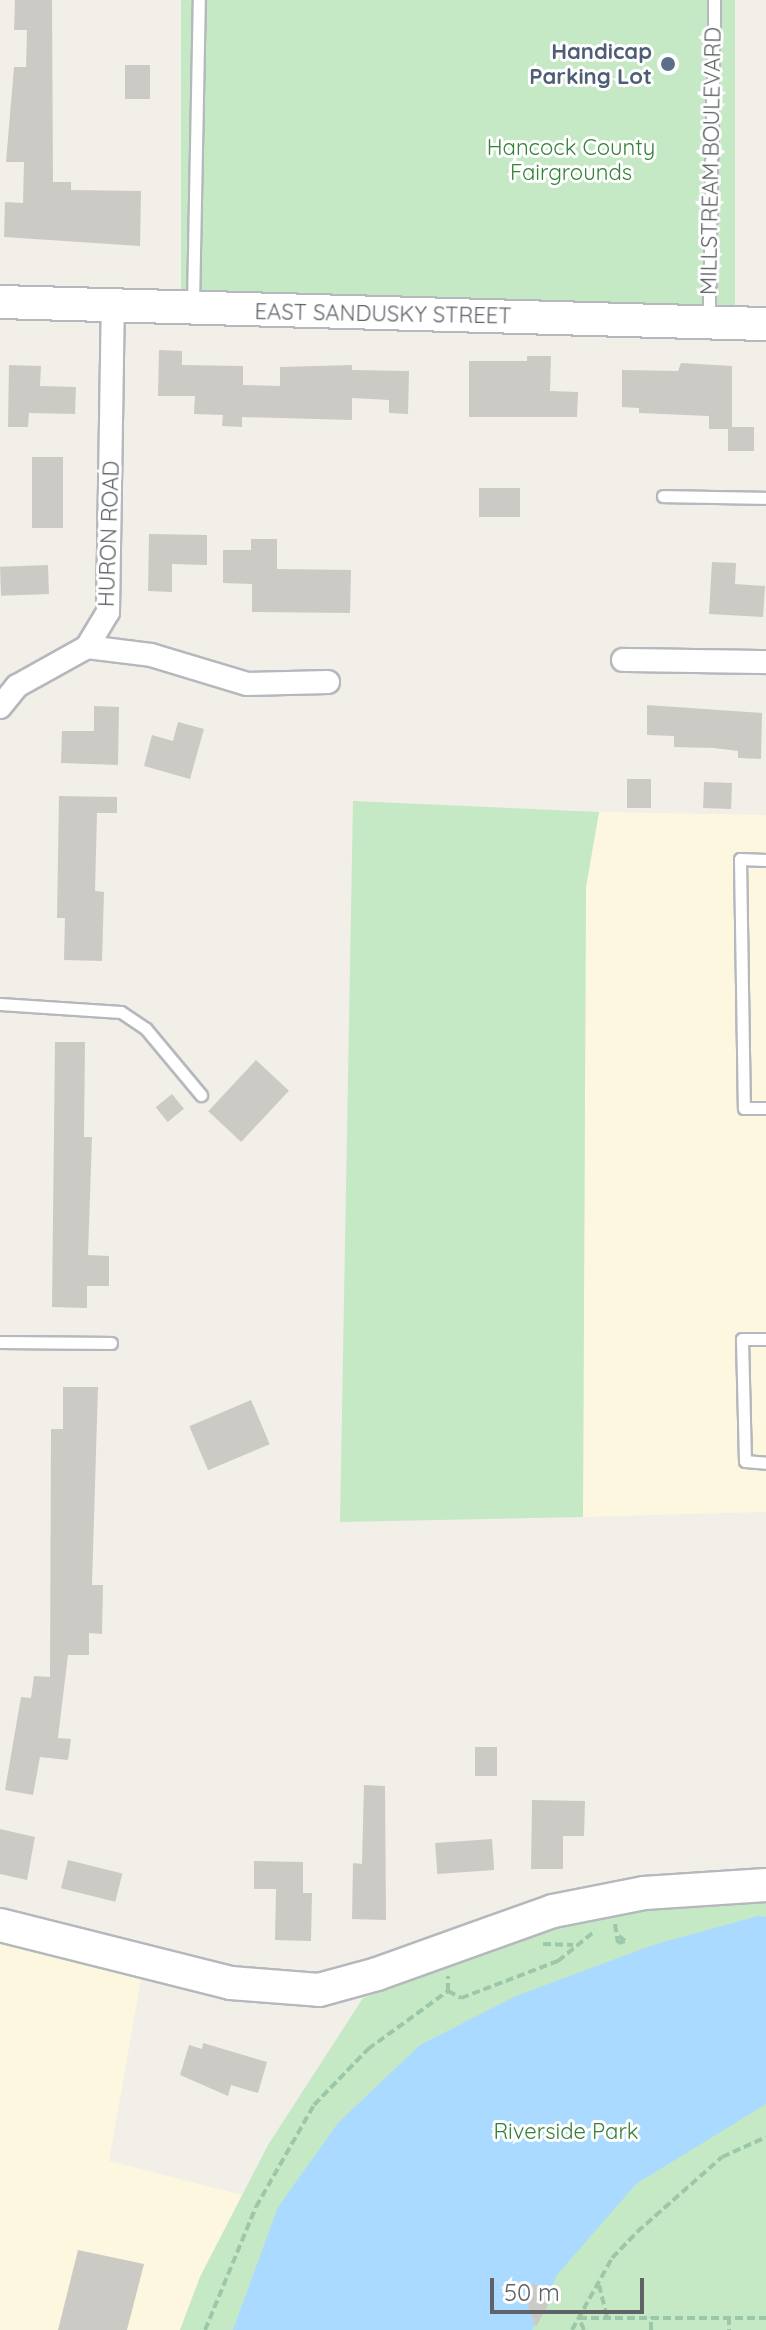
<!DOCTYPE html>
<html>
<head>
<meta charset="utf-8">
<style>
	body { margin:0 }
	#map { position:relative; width:766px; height:2330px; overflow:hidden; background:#f1efe8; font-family:Quicksand,sans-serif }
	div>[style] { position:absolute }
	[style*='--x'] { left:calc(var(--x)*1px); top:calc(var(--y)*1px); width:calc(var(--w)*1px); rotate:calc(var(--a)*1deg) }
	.commercial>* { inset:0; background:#fef7e0 }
	.green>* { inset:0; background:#c5e8c5; transform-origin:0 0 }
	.water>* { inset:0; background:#aadaff }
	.building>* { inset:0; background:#cccac5; transform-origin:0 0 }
	.path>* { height:4px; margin-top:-2px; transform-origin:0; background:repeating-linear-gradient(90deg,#9cc7a9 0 8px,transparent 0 12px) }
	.roads { filter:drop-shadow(2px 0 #b5b8bc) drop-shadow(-2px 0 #b5b8bc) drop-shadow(0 2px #b5b8bc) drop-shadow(0 -2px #b5b8bc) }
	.service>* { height:11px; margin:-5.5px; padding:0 5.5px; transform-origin:5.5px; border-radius:5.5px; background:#fff }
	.minor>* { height:22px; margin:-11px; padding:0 11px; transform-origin:11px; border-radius:11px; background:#fff }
	.secondary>* { height:32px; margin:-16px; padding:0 16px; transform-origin:16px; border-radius:16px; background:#fff }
	.dots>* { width:22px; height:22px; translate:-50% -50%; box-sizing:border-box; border:4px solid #fff; border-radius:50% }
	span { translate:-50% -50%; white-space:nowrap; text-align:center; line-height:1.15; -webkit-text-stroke:6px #fff; paint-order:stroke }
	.service-label { font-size:22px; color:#4e5e75; font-weight:700 }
	.right { translate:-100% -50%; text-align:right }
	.park-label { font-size:22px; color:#348238 }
	.street-label { font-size:22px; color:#5f6368 }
	.scale { position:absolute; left:490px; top:2278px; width:154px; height:36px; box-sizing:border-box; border:4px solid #5f6368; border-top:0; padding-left:10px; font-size:24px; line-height:28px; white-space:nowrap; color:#5f6368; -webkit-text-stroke:6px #fff; paint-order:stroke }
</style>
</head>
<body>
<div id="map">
	<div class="commercial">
		<i style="clip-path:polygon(599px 812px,766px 815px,766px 1512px,583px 1517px,586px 887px)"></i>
		<i style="clip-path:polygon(0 1925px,144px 1962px,109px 2161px,242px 2195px,200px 2277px,180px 2330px,0 2330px)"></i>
	</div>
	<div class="green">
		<i style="left:181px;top:0;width:554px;height:309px"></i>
		<i style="clip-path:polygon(353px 801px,599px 812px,586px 887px,583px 1517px,340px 1522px)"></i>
		<i style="clip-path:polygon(766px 1900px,766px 2330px,180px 2330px,200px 2277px,268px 2145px,363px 1998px,554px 1926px,645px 1908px)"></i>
	</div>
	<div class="water">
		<i style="clip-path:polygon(758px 1916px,766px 1917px,766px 2104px,636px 2184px,557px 2275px,532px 2330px,233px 2330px,278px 2207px,338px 2123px,420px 2045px,516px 1996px,653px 1945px)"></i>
	</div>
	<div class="building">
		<i style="clip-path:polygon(15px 0,52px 0,53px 182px,71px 182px,71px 190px,141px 191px,140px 246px,4px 237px,5px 202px,23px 203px,24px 162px,6px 162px,14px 67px,26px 67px,27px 30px,14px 30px)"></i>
		<i style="left:125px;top:65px;width:25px;height:34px"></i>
		<i style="clip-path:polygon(159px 350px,182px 351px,182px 365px,243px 366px,243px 385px,280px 386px,280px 367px,352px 365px,352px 370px,409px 371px,408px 414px,389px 413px,389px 400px,352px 398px,352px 420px,242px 417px,242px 427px,222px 426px,223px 415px,194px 414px,195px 396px,158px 396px)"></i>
		<i style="clip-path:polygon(527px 356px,551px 356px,550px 391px,578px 392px,577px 417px,469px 417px,469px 361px,527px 361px)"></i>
		<i style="clip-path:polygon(681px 363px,732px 366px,732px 427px,754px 427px,754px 451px,728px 451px,728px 429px,709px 429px,709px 416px,639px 413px,639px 408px,622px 407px,622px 370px,678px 371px)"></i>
		<i style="clip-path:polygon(9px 365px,41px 366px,40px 386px,76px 387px,75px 414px,29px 413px,28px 427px,8px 427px)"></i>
		<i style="left:32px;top:457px;width:31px;height:71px"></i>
		<i style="left:479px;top:488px;width:41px;height:29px"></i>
		<i style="clip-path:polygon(149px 534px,207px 535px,207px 565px,172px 564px,172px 592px,148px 591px)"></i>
		<i style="clip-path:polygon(251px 539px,277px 539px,277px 569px,351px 570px,350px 613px,252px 612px,252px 584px,223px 583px,223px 550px,251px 550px)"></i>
		<i style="clip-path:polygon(712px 562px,736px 563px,735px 584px,765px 586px,763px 617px,709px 614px)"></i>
		<i style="left:48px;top:565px;width:29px;height:48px;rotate:88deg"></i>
		<i style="clip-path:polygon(647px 705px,762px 713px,761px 759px,738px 758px,738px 751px,714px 748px,674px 747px,674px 736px,647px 735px)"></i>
		<i style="clip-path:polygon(94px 706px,119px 707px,118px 765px,61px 763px,62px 731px,94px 731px)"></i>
		<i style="clip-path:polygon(178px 722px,204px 729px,190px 779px,144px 766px,152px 735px,173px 741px)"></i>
		<i style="left:627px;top:779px;width:24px;height:29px"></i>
		<i style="left:704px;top:782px;width:28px;height:26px;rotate:2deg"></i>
		<i style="clip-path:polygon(59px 796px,117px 797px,117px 813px,97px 813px,95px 891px,104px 892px,102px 961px,64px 960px,65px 918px,57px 918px)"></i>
		<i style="clip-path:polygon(55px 1042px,85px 1042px,84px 1137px,92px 1137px,88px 1255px,109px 1256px,109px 1286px,87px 1286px,87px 1308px,52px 1307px)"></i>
		<i style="left:256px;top:1060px;width:45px;height:70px;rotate:43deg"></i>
		<i style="left:172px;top:1094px;width:19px;height:21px;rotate:51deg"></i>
		<i style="clip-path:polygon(63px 1387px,98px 1387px,92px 1585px,103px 1585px,102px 1634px,89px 1633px,89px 1655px,68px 1655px,58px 1738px,71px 1739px,68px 1760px,40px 1757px,33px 1795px,5px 1790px,21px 1697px,31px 1698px,34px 1676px,50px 1677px,51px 1429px,63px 1429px)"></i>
		<i style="left:251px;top:1400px;width:48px;height:67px;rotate:67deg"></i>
		<i style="left:475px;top:1747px;width:22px;height:29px"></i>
		<i style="clip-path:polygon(364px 1785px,385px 1786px,386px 1920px,352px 1919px,353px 1863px,362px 1864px)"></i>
		<i style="clip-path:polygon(532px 1800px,585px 1801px,584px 1836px,563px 1836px,563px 1869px,531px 1869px)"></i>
		<i style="clip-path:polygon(0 1829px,35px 1837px,27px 1880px,0 1874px)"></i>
		<i style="left:492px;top:1839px;width:31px;height:57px;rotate:86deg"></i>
		<i style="left:68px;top:1860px;width:56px;height:29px;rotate:14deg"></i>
		<i style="clip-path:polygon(254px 1861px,303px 1862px,303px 1893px,312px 1893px,311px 1941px,275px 1940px,276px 1889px,254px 1889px)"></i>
		<i style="clip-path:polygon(203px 2043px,267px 2062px,258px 2093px,231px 2085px,228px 2096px,180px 2075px,189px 2045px,202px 2049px)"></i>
		<i style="clip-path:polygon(78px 2250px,144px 2264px,127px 2330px,58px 2330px)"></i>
		<i style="clip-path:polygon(532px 2283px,554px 2294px,536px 2327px,525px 2297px)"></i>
	</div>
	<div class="path">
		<i style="--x:615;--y:1924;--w:19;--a:81"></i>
		<i style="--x:618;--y:1943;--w:7;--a:-16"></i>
		<i style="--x:625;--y:1941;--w:8;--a:-140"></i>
		<i style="--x:543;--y:1944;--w:30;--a:2"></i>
		<i style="--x:448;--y:1991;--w:15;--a:-90"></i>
		<i style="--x:599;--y:2285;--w:33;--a:76"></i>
		<i style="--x:729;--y:2317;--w:13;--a:90"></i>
		<i style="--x:205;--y:2330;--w:133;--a:-67.5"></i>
		<i style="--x:256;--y:2207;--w:117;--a:-60.4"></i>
		<i style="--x:314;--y:2105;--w:78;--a:-46"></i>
		<i style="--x:368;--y:2049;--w:99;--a:-35.9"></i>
		<i style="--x:448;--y:1991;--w:15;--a:28"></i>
		<i style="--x:461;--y:1998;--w:104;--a:-20.9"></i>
		<i style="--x:558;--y:1961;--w:48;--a:-39"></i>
		<i style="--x:572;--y:2330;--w:82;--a:-60.9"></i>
		<i style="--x:612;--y:2258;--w:36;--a:-46"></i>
		<i style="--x:637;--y:2232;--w:113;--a:-41.4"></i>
		<i style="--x:722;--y:2157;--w:48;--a:-24.4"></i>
		<i style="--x:584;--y:2330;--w:13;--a:-113"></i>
		<i style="--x:579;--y:2318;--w:187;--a:0"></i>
		<i style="--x:651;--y:2330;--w:13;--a:-90"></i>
	</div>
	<div class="roads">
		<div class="service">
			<i style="--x:193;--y:304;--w:304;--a:-88.9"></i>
			<i style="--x:709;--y:318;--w:318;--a:-89.1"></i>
			<i style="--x:663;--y:496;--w:103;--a:1.1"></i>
			<i style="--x:766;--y:860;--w:26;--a:-178"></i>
			<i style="--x:740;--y:859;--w:249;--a:89.1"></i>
			<i style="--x:744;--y:1108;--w:22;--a:0"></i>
			<i style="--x:0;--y:1004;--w:121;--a:3.8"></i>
			<i style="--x:121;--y:1012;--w:30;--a:34"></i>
			<i style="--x:146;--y:1029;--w:86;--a:50.2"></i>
			<i style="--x:766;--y:1339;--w:24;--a:180"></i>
			<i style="--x:742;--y:1339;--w:122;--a:88.6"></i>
			<i style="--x:745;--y:1461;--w:21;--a:5"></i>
			<i style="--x:0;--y:1342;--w:111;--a:0.5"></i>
		</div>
		<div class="minor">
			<i style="--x:87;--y:647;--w:64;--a:7.1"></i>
			<i style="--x:151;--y:655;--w:100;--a:16.8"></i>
			<i style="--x:247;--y:684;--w:81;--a:-1.4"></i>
			<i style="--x:623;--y:660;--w:143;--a:0.8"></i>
			<i style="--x:0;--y:707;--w:27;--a:-51"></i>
			<i style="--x:17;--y:686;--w:80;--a:-29.1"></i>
			<i style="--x:87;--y:647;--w:41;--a:-59"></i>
			<i style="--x:108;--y:612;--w:306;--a:-89.1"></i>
		</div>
		<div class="secondary">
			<i style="--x:0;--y:302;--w:766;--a:1.65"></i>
			<i style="--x:0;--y:1925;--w:238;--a:14.1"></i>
			<i style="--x:231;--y:1983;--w:88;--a:4.5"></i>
			<i style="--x:319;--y:1990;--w:60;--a:-15.4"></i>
			<i style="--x:377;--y:1974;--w:187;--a:-19.7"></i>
			<i style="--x:553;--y:1911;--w:93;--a:-11.2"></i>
			<i style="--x:644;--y:1893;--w:122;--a:-3.8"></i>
		</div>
	</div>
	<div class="dots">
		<i style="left:668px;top:64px;background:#5c6f8a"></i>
	</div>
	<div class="service-label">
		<span class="right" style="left:652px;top:64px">Handicap<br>Parking Lot</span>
	</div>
	<div class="park-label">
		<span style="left:571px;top:160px">Hancock County<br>Fairgrounds</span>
		<span style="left:566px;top:2132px">Riverside Park</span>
	</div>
	<div class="street-label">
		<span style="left:711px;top:161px;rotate:-89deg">MILLSTREAM BOULEVARD</span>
		<span style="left:383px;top:314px;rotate:1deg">EAST SANDUSKY STREET</span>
		<span style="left:109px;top:534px;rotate:-88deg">HURON ROAD</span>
	</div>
	<div class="scale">50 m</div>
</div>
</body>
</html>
